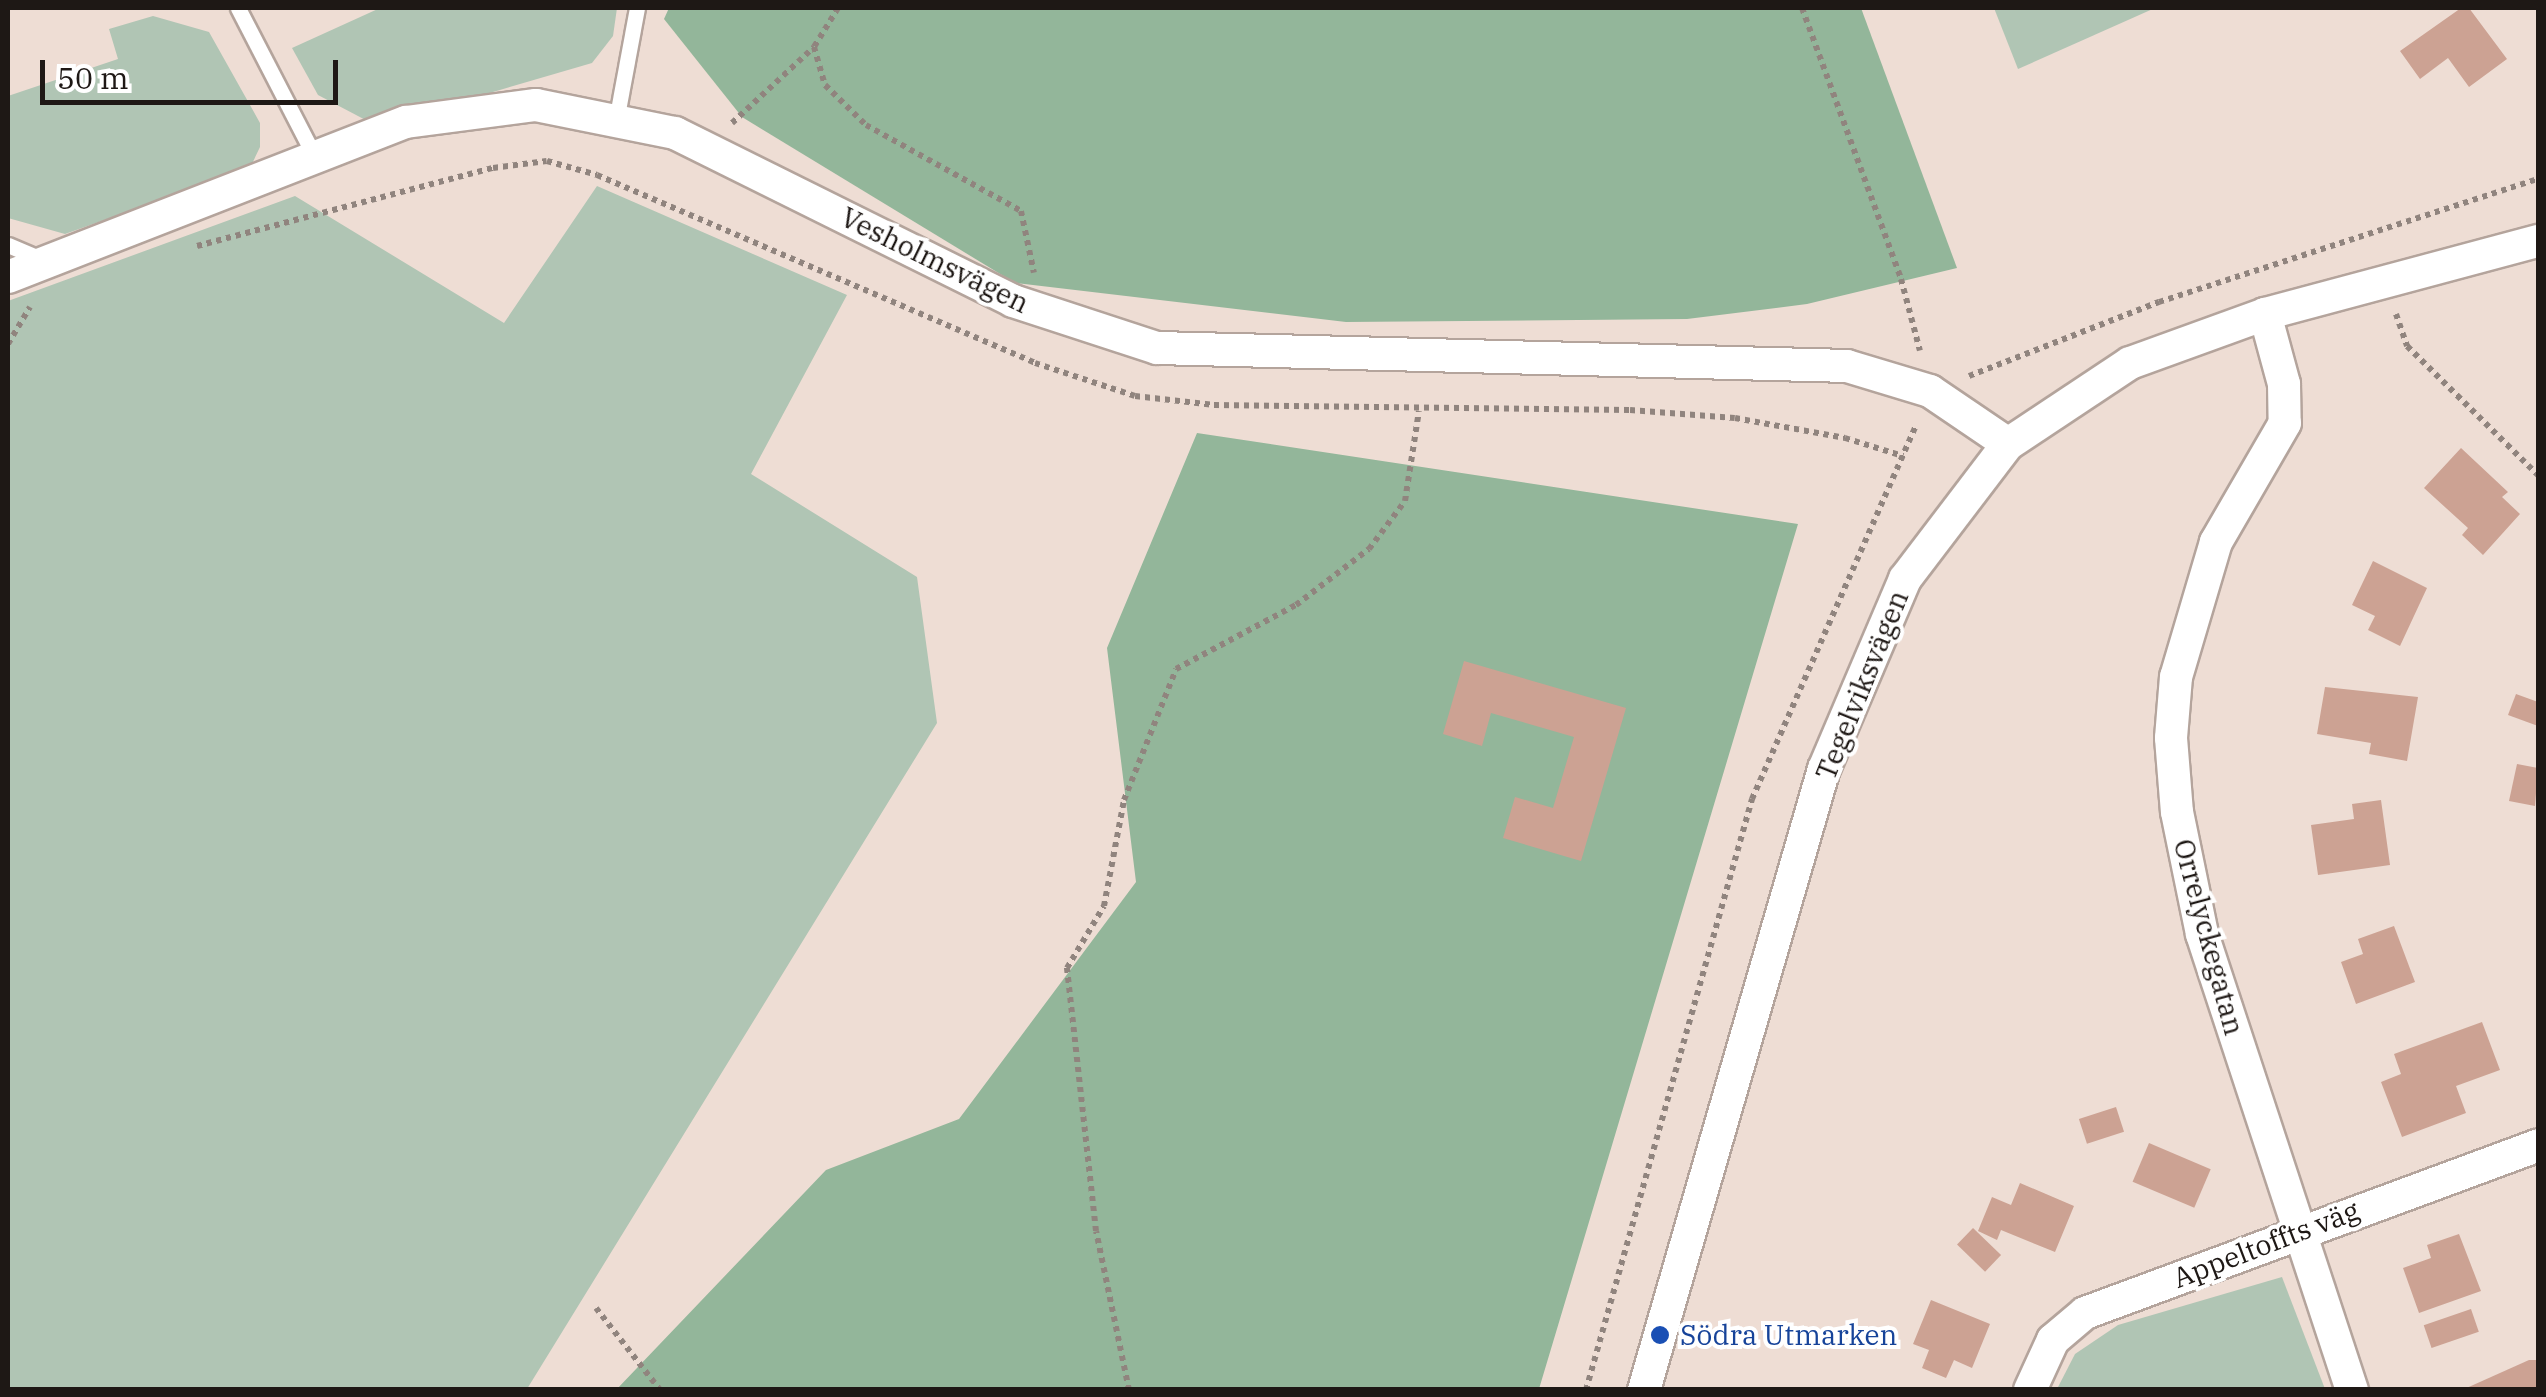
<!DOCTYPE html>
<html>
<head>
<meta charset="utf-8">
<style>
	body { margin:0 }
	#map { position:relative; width:2546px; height:1397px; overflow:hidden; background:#eeddd4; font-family:"IBM Plex Serif",serif }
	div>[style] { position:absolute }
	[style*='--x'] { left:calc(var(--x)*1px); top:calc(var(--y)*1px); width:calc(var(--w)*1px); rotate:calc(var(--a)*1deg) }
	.green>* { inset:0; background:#b0c5b4 }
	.forest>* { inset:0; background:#93b69a }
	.building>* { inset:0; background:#cca293; transform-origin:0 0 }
	.path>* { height:6px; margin-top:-3px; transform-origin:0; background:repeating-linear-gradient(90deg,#90847e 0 5px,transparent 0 10px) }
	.roads { filter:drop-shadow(2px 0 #b4a49c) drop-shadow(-2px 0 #b4a49c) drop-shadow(0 2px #b4a49c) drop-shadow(0 -2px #b4a49c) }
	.lane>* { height:15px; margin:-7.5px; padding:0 7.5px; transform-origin:7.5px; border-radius:7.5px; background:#fff }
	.street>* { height:32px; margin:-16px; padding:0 16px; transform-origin:16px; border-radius:16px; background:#fff }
	.dots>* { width:28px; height:28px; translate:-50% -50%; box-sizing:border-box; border:5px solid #fff; border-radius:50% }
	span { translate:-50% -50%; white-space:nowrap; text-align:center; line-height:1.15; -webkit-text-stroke:8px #fff; paint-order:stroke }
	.street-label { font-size:28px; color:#1e1815 }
	.transit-label { font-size:28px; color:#164399 }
	.left { translate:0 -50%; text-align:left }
	.frame { position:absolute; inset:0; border:10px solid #1e1815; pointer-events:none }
	.scale { position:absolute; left:40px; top:60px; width:298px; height:45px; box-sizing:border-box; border:5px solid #1e1815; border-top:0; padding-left:12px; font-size:30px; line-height:35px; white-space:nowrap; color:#1e1815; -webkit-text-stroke:8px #fff; paint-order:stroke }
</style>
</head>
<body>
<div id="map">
	<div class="green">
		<i style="clip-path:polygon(380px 8px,617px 8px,613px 36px,592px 63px,377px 126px,318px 95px,292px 48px)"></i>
		<i style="clip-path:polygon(1994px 8px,2155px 8px,2018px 69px)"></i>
		<i style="clip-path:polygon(153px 16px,209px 32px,260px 123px,260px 147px,250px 168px,65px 234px,8px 218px,8px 96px,118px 59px,109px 29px)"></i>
		<i style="clip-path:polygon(597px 186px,847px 295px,751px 474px,917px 577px,937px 723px,527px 1389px,8px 1389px,8px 301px,295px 196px,504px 323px)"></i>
		<i style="clip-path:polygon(2282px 1277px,2325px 1389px,2057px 1389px,2075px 1354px,2118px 1325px)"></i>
	</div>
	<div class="forest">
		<i style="clip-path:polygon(669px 8px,1861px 8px,1957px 268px,1807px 304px,1687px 319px,1346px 322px,1015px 283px,742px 117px,664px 19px)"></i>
		<i style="clip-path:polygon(1197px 433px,1798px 524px,1539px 1389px,616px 1390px,826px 1170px,959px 1119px,1136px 882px,1107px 648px)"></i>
	</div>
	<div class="building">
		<i style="clip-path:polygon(2461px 8px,2469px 8px,2507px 59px,2469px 87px,2448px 58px,2420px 79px,2400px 51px)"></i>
		<i style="clip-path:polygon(2461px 448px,2508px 492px,2502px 497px,2520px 514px,2483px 555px,2462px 535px,2468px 528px,2424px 488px)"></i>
		<i style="clip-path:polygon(2373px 561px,2427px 588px,2400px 646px,2368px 630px,2375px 616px,2352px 605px)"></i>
		<i style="clip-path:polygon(1464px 661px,1626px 708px,1581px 861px,1503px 838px,1515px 797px,1553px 808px,1574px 737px,1491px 713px,1482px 746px,1443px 734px)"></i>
		<i style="clip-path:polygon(2325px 687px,2418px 697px,2407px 761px,2369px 754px,2371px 743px,2317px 734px)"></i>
		<i style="clip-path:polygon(2516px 694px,2538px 702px,2538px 726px,2508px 715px)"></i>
		<i style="clip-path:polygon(2517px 764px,2538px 768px,2535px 806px,2509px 801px)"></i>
		<i style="clip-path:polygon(2381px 800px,2390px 865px,2318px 875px,2311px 825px,2354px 819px,2352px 804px)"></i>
		<i style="clip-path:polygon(2394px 926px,2415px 982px,2356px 1004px,2341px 962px,2363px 954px,2358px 939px)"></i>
		<i style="clip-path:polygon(2482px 1022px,2500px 1070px,2456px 1086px,2466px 1113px,2402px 1137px,2381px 1082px,2401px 1074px,2394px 1054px)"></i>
		<i style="left:2116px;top:1107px;width:26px;height:39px;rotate:72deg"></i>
		<i style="left:2149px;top:1143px;width:67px;height:42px;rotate:23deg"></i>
		<i style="clip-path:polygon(2020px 1183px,2074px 1206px,2055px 1252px,2001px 1230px,1997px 1240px,1978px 1231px,1992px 1197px,2011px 1205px)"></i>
		<i style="left:1973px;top:1228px;width:39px;height:23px;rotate:44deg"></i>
		<i style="clip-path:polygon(2459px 1234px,2481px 1291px,2419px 1313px,2403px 1268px,2431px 1258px,2427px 1245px)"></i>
		<i style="clip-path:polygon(1931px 1300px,1990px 1324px,1972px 1368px,1954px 1360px,1946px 1378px,1922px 1368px,1929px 1350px,1913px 1344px)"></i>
		<i style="left:2471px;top:1309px;width:24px;height:50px;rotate:71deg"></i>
		<i style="clip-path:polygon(2529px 1360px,2538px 1360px,2538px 1390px,2462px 1390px)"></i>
	</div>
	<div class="path">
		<i style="--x:838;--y:8;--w:46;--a:121.6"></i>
		<i style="--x:814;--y:47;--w:40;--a:74"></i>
		<i style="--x:825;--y:85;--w:57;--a:44.3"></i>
		<i style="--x:866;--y:125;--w:177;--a:29"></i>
		<i style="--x:1021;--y:211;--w:63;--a:78.2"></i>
		<i style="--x:1802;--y:8;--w:289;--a:69.9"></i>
		<i style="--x:1901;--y:279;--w:74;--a:75.2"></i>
		<i style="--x:732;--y:123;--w:112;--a:-42.8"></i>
		<i style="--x:197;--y:246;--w:306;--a:-14.8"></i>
		<i style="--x:493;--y:168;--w:54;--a:-7.4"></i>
		<i style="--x:547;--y:161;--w:52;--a:15.6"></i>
		<i style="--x:597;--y:175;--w:477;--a:23.2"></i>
		<i style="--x:1035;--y:363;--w:105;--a:18.3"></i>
		<i style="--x:1135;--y:396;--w:80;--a:6.5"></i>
		<i style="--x:1214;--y:405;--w:416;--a:0.7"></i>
		<i style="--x:1630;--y:410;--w:105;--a:4.4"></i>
		<i style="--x:1735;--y:418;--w:112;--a:10.3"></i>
		<i style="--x:1845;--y:438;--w:61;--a:17.2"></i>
		<i style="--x:2396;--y:314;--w:34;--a:71"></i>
		<i style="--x:2407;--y:346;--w:184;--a:44.6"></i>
		<i style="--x:8;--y:344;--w:43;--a:-59.3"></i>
		<i style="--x:1969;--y:376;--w:204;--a:-21.3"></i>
		<i style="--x:2159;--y:302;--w:398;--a:-18"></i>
		<i style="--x:596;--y:1308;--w:104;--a:52"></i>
		<i style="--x:1129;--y:1390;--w:162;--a:-101.7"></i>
		<i style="--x:1096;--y:1231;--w:265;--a:-96.3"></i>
		<i style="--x:1067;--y:968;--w:72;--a:-59.2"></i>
		<i style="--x:1104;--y:906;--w:108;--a:-79.3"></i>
		<i style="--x:1124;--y:800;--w:141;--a:-68.3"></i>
		<i style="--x:1176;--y:669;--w:136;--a:-28.1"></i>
		<i style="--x:1296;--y:605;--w:92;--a:-37.5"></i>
		<i style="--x:1369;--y:549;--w:60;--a:-53.1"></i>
		<i style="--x:1405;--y:501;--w:91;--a:-81.2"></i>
		<i style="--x:1586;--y:1390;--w:614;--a:-74.31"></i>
		<i style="--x:1752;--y:799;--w:408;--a:-66.3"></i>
	</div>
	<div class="roads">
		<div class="lane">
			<i style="--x:238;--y:8;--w:168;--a:62.7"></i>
			<i style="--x:616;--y:121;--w:115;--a:-79.5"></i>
			<i style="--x:8;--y:245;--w:39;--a:23"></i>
		</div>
		<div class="street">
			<i style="--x:8;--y:277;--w:427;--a:-21.3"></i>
			<i style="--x:406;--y:122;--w:131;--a:-7.5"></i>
			<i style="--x:536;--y:105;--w:142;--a:11.4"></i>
			<i style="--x:675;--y:133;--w:377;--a:26.4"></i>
			<i style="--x:1013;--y:301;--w:151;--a:18.1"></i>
			<i style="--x:1157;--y:348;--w:690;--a:1.49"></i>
			<i style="--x:1847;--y:366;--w:87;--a:16.8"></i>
			<i style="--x:1930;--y:391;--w:94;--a:34.2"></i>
			<i style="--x:2265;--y:314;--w:73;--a:74.8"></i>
			<i style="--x:2284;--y:384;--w:39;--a:89"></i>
			<i style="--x:2285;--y:423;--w:138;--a:120.1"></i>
			<i style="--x:2216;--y:542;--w:141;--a:106.5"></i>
			<i style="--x:2176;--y:677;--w:61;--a:94.7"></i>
			<i style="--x:2171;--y:738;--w:74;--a:85.4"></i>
			<i style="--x:2177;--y:812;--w:125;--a:78.4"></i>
			<i style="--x:2202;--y:934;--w:480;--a:71.8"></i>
			<i style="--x:1644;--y:1390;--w:647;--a:-73.84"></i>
			<i style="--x:1824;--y:769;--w:207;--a:-66.9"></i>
			<i style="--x:1905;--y:579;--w:170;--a:-52.7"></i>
			<i style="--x:2008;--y:444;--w:146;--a:-33.6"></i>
			<i style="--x:2130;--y:363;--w:144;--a:-19.9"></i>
			<i style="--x:2265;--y:314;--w:283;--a:-15"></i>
			<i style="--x:2030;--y:1390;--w:55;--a:-65.3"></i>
			<i style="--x:2053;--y:1340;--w:42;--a:-40.2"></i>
			<i style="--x:2085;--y:1313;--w:483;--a:-20.3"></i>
		</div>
	</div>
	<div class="dots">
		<i style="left:1660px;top:1335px;background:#1a4fb4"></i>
	</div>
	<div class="street-label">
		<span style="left:935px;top:260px;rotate:26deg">Vesholmsvägen</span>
		<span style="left:1862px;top:685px;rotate:-68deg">Tegelviksvägen</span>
		<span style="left:2209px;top:937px;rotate:75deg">Orrelyckegatan</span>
		<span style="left:2266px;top:1244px;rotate:-21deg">Appeltoffts väg</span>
	</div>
	<div class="transit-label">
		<span class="left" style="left:1680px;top:1335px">Södra Utmarken</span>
	</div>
	<div class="frame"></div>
	<div class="scale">50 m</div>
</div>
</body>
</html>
